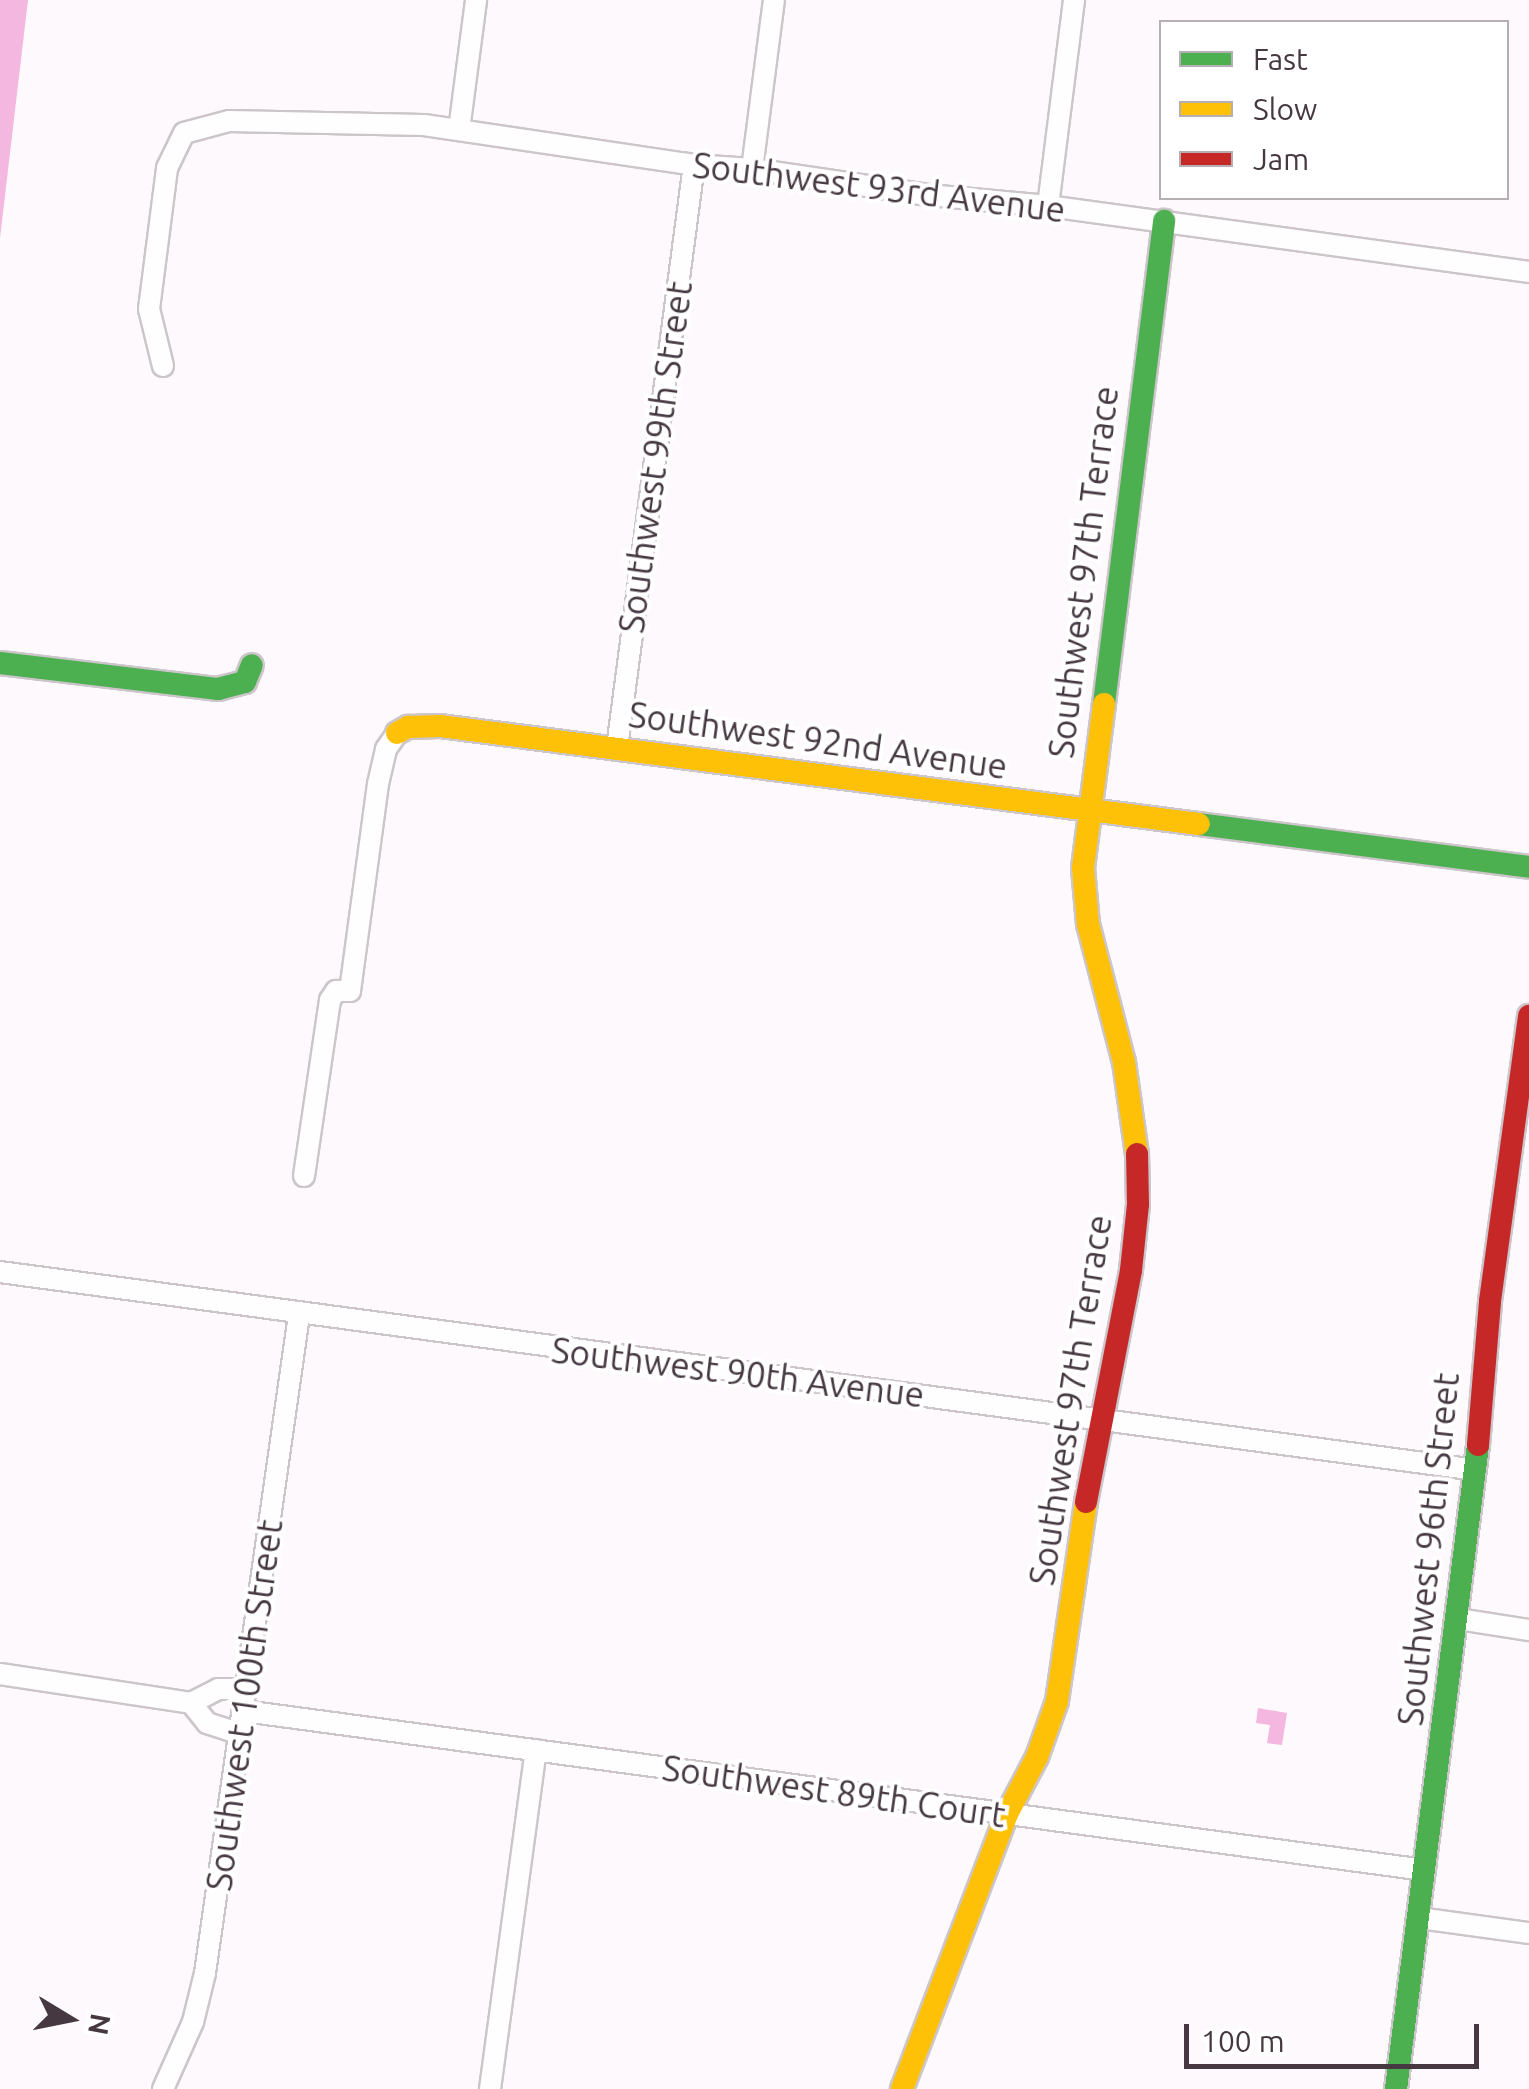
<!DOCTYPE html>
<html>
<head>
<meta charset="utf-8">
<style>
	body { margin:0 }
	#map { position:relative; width:1529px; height:2089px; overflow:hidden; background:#fef9fc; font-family:Ubuntu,sans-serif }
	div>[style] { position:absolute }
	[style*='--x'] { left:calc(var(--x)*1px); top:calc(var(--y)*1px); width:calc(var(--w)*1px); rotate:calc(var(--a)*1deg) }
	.water>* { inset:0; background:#f4b7e0 }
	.roads { filter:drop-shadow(2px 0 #ccc5ca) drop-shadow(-2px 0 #ccc5ca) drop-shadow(0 2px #ccc5ca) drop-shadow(0 -2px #ccc5ca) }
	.street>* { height:20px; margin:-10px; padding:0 10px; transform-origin:10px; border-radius:10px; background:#fffeff }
	.fast>* { height:22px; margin:-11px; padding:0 11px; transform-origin:11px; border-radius:11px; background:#4caf50 }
	.slow>* { height:22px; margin:-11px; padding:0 11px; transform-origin:11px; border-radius:11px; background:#ffc107 }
	.jam>* { height:22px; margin:-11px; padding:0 11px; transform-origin:11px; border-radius:11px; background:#c62828 }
	span { translate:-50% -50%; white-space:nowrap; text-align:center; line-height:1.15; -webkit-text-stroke:8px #fff; paint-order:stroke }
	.street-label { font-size:35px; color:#453841 }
	.legend { position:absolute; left:1159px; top:20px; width:350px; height:180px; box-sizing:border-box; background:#fff; border:2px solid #b5afb3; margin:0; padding:12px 18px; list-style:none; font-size:30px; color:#453841 }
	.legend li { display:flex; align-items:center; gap:20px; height:50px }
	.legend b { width:50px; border:2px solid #b5afb3 }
	.north { position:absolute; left:20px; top:1969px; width:100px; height:100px; -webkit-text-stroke:8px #fff; paint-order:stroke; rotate:100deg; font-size:28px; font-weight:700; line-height:40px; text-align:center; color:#453841 }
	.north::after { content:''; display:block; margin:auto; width:35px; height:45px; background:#453841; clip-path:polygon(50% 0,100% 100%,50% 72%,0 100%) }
	.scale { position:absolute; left:1184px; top:2024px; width:295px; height:45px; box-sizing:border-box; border:5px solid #453841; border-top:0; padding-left:12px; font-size:30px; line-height:35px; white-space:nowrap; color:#453841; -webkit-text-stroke:8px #fff; paint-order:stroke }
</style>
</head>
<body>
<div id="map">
	<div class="water">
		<i style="clip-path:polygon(0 0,28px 0,0 238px)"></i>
		<i style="clip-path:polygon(1258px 1708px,1287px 1713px,1282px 1745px,1267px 1743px,1270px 1725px,1256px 1723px)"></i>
	</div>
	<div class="roads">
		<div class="street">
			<i style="--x:459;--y:130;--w:131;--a:-82.5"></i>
			<i style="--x:752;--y:169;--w:170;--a:-82.6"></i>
			<i style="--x:1048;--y:206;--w:208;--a:-82.8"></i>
			<i style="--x:163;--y:366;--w:59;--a:-103.8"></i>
			<i style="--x:149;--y:309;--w:142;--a:-82.7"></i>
			<i style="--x:167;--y:168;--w:39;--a:-64"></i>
			<i style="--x:184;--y:133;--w:47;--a:-14.9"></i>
			<i style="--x:229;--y:121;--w:195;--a:1.2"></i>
			<i style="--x:424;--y:125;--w:273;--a:8.4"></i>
			<i style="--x:694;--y:165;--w:58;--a:3.9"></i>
			<i style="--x:752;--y:169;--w:178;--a:8.4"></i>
			<i style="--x:928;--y:195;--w:121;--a:5.2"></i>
			<i style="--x:1048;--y:206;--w:486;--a:7.8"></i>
			<i style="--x:617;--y:748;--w:588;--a:-82.48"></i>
			<i style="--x:304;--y:1176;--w:178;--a:-81.6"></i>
			<i style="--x:330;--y:1000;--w:11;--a:-56"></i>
			<i style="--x:336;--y:991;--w:14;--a:0"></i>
			<i style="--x:350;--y:991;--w:209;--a:-82.3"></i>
			<i style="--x:378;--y:784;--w:36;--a:-77"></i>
			<i style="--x:386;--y:749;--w:19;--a:-55"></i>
			<i style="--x:0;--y:1272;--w:1489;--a:7.64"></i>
			<i style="--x:1458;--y:1619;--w:72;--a:8.8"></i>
			<i style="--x:0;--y:1674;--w:193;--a:8.6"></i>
			<i style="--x:191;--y:1703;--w:26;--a:51"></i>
			<i style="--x:207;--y:1723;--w:36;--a:18"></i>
			<i style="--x:191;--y:1703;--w:30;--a:-27"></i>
			<i style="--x:218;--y:1689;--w:29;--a:0"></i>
			<i style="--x:244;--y:1711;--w:1192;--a:7.67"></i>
			<i style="--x:1419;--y:1918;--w:111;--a:7.8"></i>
			<i style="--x:163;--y:2089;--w:73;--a:-65.9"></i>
			<i style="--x:193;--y:2022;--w:50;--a:-76.2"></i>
			<i style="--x:205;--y:1973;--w:665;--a:-81.87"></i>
			<i style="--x:490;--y:2089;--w:342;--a:-82.3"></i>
		</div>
		<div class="fast">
			<i style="--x:0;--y:663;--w:220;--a:6.8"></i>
			<i style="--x:218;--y:689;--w:28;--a:-15"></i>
			<i style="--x:245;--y:682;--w:18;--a:-68"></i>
			<i style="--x:1104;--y:704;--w:487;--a:-82.9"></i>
			<i style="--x:1199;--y:824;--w:333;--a:7.4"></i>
			<i style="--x:1396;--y:2089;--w:649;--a:-82.74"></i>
		</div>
		<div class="slow">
			<i style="--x:1104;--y:704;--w:165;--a:97.3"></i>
			<i style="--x:1083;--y:868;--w:56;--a:84.9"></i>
			<i style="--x:1088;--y:924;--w:143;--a:75.4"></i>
			<i style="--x:1124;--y:1062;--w:93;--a:82"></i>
			<i style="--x:397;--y:733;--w:13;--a:-29"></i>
			<i style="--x:408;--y:727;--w:32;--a:-2"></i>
			<i style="--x:440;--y:726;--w:765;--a:7.36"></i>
			<i style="--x:902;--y:2089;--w:292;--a:-69.1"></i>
			<i style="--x:1006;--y:1816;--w:67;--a:-62.3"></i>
			<i style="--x:1037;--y:1757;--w:59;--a:-70.3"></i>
			<i style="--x:1057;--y:1701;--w:201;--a:-81.7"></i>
		</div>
		<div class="jam">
			<i style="--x:1478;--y:1445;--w:144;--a:-85.2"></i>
			<i style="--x:1490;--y:1301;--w:288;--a:-82.2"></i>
			<i style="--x:1086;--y:1502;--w:236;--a:-79"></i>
			<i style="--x:1131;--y:1270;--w:66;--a:-83.9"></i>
			<i style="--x:1138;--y:1204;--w:50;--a:-91.1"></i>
		</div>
	</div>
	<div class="street-label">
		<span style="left:879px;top:187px;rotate:7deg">Southwest 93rd Avenue</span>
		<span style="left:655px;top:457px;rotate:-82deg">Southwest 99th Street</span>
		<span style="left:1083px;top:572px;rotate:-83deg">Southwest 97th Terrace</span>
		<span style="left:818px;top:740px;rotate:8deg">Southwest 92nd Avenue</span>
		<span style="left:738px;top:1372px;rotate:7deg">Southwest 90th Avenue</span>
		<span style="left:1070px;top:1400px;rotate:-81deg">Southwest 97th Terrace</span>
		<span style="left:1428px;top:1549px;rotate:-84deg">Southwest 96th Street</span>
		<span style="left:244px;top:1705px;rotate:-82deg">Southwest 100th Street</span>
		<span style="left:834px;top:1791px;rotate:8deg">Southwest 89th Court</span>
	</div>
	<ul class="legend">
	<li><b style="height:12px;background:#4caf50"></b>Fast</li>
	<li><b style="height:12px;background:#ffc107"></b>Slow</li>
	<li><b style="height:12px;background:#c62828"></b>Jam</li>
	</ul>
	<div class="north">N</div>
	<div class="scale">100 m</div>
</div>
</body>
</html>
